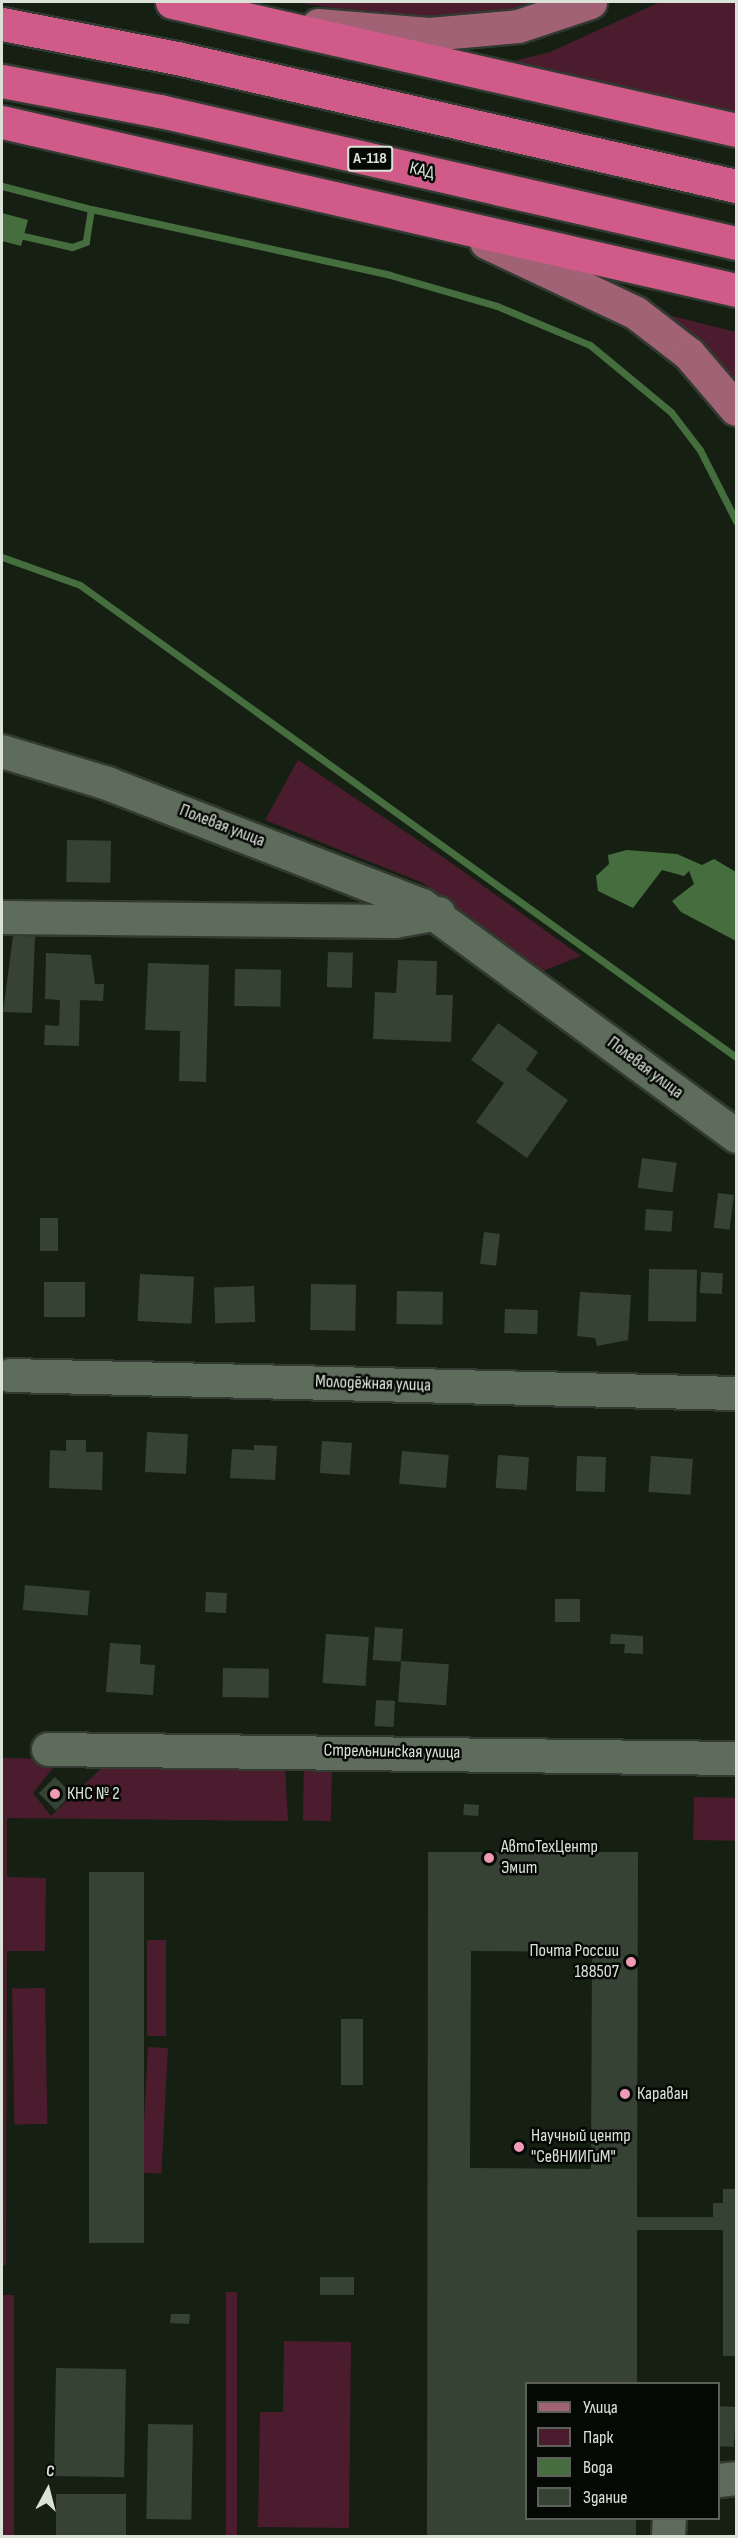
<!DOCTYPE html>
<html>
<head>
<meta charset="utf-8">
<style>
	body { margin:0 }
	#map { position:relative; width:738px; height:2538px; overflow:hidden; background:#152012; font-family:"Sofia Sans Condensed",sans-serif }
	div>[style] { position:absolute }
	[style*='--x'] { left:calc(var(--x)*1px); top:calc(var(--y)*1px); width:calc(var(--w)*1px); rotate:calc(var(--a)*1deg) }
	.green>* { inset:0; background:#4b1b2e; transform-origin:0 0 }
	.water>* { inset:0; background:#456d3e }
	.stream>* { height:7px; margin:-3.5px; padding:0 3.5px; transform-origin:3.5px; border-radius:3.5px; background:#456d3e }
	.building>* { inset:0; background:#364233; transform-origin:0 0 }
	.roads { filter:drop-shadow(2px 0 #323a31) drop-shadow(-2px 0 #323a31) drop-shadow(0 2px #323a31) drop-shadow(0 -2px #323a31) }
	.minor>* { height:33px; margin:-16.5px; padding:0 16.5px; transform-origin:16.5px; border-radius:16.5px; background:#5e6c5c }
	.major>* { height:33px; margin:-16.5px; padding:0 16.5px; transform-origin:16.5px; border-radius:16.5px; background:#a26276 }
	.highway>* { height:33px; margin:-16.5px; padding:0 16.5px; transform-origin:16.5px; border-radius:16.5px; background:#d05b88 }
	.dots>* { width:16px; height:16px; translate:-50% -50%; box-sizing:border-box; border:3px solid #050804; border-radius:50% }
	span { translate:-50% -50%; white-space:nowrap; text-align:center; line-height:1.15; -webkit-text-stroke:5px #050804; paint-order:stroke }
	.shield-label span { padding:2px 4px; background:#050804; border:2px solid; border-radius:4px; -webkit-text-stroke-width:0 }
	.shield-label { font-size:16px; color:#dbe3d9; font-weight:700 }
	.street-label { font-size:18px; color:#dbe3d9 }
	.poi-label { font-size:18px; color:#dbe3d9 }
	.left { translate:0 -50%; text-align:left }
	.right { translate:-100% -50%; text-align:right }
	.frame { position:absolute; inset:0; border:3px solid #dbe3d9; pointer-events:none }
	.legend { position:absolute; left:525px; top:2382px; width:195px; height:138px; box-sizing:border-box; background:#050804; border:2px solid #5b6059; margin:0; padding:8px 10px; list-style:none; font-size:18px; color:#dbe3d9 }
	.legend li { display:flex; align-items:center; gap:12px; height:30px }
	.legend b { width:30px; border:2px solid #5b6059 }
	.north { position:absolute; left:18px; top:2460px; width:60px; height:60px; -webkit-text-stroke:4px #050804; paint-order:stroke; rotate:7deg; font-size:16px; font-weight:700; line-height:24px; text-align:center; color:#dbe3d9 }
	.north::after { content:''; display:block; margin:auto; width:21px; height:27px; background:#dbe3d9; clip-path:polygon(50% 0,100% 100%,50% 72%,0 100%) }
</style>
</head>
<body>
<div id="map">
	<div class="green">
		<i style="clip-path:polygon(291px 2px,534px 2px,493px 14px,408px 18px)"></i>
		<i style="clip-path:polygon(660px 2px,736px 2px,736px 124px,490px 67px,550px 52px)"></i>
		<i style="clip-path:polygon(640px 308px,736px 332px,736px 405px)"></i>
		<i style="clip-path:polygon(298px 760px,443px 857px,581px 956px,543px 971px,423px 883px,265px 820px)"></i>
		<i style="clip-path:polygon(2px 1758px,60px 1759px,33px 1793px,51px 1816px,112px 1758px,285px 1766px,288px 1821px,7px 1818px,7px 1877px,46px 1878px,45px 1951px,7px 1951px,6px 2265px,2px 2266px)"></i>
		<i style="left:332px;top:1759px;width:62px;height:28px;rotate:91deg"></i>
		<i style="left:694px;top:1797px;width:42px;height:43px;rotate:1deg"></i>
		<i style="left:147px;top:1940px;width:19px;height:96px"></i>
		<i style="left:45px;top:1988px;width:136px;height:33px;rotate:89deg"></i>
		<i style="left:148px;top:2047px;width:20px;height:126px;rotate:3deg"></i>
		<i style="left:226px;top:2292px;width:11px;height:244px"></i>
		<i style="left:2px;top:2295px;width:12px;height:241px"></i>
		<i style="clip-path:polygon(284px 2341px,351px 2342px,349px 2528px,258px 2527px,260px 2412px,283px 2412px)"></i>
	</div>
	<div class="water">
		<i style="clip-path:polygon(2px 213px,28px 220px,21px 246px,2px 241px)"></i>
		<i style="clip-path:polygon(627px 850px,677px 854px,702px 865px,714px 859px,736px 872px,736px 941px,681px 912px,672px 901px,694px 884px,689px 871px,684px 876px,662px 870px,633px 908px,598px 891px,596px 876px,609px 864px,608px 855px)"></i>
	</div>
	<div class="stream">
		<i style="--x:2;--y:186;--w:92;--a:14.5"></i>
		<i style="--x:91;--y:209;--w:33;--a:99"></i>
		<i style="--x:86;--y:242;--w:15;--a:160"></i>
		<i style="--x:72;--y:247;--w:49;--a:-167.1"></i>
		<i style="--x:91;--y:209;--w:306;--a:12.4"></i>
		<i style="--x:390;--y:275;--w:111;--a:16.2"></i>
		<i style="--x:497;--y:306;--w:101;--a:22.8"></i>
		<i style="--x:590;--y:345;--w:105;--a:39.6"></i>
		<i style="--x:671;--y:412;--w:48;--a:52.7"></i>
		<i style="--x:700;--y:450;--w:80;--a:63.1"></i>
		<i style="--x:2;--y:557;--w:83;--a:19.7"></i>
		<i style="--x:80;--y:585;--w:808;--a:35.74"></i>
	</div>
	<div class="building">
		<i style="left:67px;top:840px;width:44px;height:42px;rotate:1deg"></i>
		<i style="clip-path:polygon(13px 936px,35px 936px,32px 1013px,3px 1012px)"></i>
		<i style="left:328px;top:952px;width:25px;height:35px;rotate:2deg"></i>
		<i style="clip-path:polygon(46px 953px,91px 955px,95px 984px,104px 984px,103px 1001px,80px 1000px,79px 1046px,44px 1045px,45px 1025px,59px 1026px,60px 1000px,45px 999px)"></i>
		<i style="clip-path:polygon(398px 960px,437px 961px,436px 995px,453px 995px,451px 1042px,373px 1039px,375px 992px,396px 993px)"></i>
		<i style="clip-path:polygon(148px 963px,209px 965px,206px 1082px,179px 1081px,180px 1031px,145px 1030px)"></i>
		<i style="left:235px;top:969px;width:46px;height:37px;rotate:1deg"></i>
		<i style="clip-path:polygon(498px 1023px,538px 1052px,526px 1070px,568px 1100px,527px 1158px,476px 1122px,504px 1083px,471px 1060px)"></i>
		<i style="left:642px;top:1158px;width:35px;height:30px;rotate:8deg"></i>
		<i style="left:718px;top:1193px;width:16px;height:35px;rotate:7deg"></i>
		<i style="left:646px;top:1209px;width:27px;height:21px;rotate:4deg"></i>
		<i style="left:40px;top:1218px;width:18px;height:33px"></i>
		<i style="left:484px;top:1232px;width:16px;height:32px;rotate:7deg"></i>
		<i style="left:649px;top:1269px;width:48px;height:52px;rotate:1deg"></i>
		<i style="left:701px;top:1272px;width:22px;height:21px;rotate:3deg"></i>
		<i style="left:140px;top:1274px;width:54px;height:47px;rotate:3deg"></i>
		<i style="left:44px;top:1282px;width:41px;height:35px"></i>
		<i style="left:311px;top:1284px;width:45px;height:46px;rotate:1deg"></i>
		<i style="left:254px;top:1286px;width:36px;height:40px;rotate:88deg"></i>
		<i style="left:397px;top:1291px;width:46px;height:33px;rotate:1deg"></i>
		<i style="clip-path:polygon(580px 1292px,631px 1295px,628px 1340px,597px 1346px,595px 1338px,577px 1336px)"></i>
		<i style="left:505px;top:1309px;width:33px;height:24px;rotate:2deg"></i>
		<i style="left:147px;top:1432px;width:41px;height:40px;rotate:3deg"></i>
		<i style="clip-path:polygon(66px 1440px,86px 1440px,86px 1452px,103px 1452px,102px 1490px,49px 1488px,50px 1450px,66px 1451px)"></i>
		<i style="left:322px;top:1441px;width:30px;height:32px;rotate:4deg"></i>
		<i style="clip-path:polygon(254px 1445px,277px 1446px,275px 1480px,230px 1478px,232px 1449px,254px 1450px)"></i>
		<i style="left:402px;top:1451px;width:47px;height:33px;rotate:5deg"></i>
		<i style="left:498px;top:1455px;width:31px;height:33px;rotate:4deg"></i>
		<i style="left:577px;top:1456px;width:29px;height:35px;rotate:2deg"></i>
		<i style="left:651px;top:1456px;width:42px;height:36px;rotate:4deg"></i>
		<i style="left:25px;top:1585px;width:65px;height:25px;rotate:5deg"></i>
		<i style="left:206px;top:1592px;width:21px;height:20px;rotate:3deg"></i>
		<i style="left:555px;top:1599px;width:25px;height:23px"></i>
		<i style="left:375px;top:1627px;width:28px;height:33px;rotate:4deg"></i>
		<i style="left:326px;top:1634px;width:43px;height:49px;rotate:4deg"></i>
		<i style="clip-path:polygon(611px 1634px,643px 1636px,643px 1654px,624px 1653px,625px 1644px,610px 1644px)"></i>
		<i style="clip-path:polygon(110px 1643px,141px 1645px,140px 1664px,155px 1665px,153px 1695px,106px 1692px)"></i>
		<i style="left:401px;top:1661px;width:48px;height:41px;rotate:4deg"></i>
		<i style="left:223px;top:1668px;width:46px;height:29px;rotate:1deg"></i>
		<i style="left:376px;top:1700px;width:19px;height:26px;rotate:3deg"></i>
		<i style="left:55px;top:1777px;width:24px;height:23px;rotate:45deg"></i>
		<i style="left:464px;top:1804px;width:15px;height:11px;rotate:4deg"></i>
		<i style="clip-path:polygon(evenodd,428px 1852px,638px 1852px,637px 2217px,713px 2217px,713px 2203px,723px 2203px,723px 2189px,736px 2189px,736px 2356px,723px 2356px,723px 2230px,637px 2230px,637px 2384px,526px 2384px,526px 2518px,636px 2518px,636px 2536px,427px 2536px,428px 1852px,471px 1951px,592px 1952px,591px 2169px,470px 2168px,471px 1951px)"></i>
		<i style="left:89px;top:1872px;width:55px;height:371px"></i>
		<i style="left:341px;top:2019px;width:22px;height:66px"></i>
		<i style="left:320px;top:2277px;width:34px;height:18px"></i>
		<i style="clip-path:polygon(171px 2314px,190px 2314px,189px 2324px,170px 2323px)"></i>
		<i style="left:56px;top:2368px;width:70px;height:108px;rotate:1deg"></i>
		<i style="left:718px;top:2406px;width:18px;height:40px;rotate:3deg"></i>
		<i style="left:148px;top:2424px;width:45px;height:95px;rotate:1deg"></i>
		<i style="left:56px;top:2494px;width:70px;height:42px"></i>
	</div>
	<div class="roads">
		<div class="minor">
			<i style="--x:2;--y:751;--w:110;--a:16.9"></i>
			<i style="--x:107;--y:783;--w:338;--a:21.2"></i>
			<i style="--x:422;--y:905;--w:390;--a:36.3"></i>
			<i style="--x:4;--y:917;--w:390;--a:0.6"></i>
			<i style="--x:394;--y:921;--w:45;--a:-10.3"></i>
			<i style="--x:10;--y:1375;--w:726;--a:1.42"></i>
			<i style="--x:48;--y:1749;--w:688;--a:0.75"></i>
			<i style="--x:718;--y:2480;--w:18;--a:-6"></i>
			<i style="--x:668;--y:2536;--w:18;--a:-87"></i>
		</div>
		<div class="major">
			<i style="--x:318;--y:25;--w:111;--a:4.6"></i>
			<i style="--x:429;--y:34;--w:89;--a:-5.1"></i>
			<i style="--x:518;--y:26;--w:76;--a:-18.4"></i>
			<i style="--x:486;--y:242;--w:166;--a:25.3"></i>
			<i style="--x:636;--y:313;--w:67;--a:37.7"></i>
			<i style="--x:689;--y:354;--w:72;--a:49.5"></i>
		</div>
		<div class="highway">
			<i style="--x:172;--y:2;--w:578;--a:12.79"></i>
			<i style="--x:2;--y:24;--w:178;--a:11"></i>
			<i style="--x:177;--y:58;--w:573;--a:12.9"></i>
			<i style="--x:2;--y:81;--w:161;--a:10.8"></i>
			<i style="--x:160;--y:111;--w:591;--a:12.91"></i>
			<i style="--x:2;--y:122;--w:753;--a:12.89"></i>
		</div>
	</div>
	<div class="dots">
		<i style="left:55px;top:1794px;background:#f09ab7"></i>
		<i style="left:489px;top:1858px;background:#f09ab7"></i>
		<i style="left:631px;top:1962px;background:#f09ab7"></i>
		<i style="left:625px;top:2094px;background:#f09ab7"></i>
		<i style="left:519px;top:2147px;background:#f09ab7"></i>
	</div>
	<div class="shield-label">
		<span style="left:370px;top:159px">А-118</span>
	</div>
	<div class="street-label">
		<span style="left:422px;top:171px;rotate:13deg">КАД</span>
		<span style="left:222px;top:826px;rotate:21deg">Полевая улица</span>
		<span style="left:645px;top:1068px;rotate:37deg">Полевая улица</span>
		<span style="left:373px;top:1384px;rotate:2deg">Молодёжная улица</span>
		<span style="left:392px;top:1752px;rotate:1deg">Стрельнинская улица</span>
	</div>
	<div class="poi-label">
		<span class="left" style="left:67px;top:1794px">КНС № 2</span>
		<span class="left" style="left:501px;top:1858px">АвтоТехЦентр<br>Эмит</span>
		<span class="right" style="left:619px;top:1962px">Почта России<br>188507</span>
		<span class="left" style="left:637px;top:2094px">Караван</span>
		<span class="left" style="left:531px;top:2147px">Научный центр<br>"СевНИИГиМ"</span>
	</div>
	<div class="frame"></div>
	<ul class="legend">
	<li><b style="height:8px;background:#a26276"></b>Улица</li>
	<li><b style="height:16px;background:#4b1b2e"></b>Парк</li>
	<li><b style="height:16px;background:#456d3e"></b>Вода</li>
	<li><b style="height:16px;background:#364233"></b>Здание</li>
	</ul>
	<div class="north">С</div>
</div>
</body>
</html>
